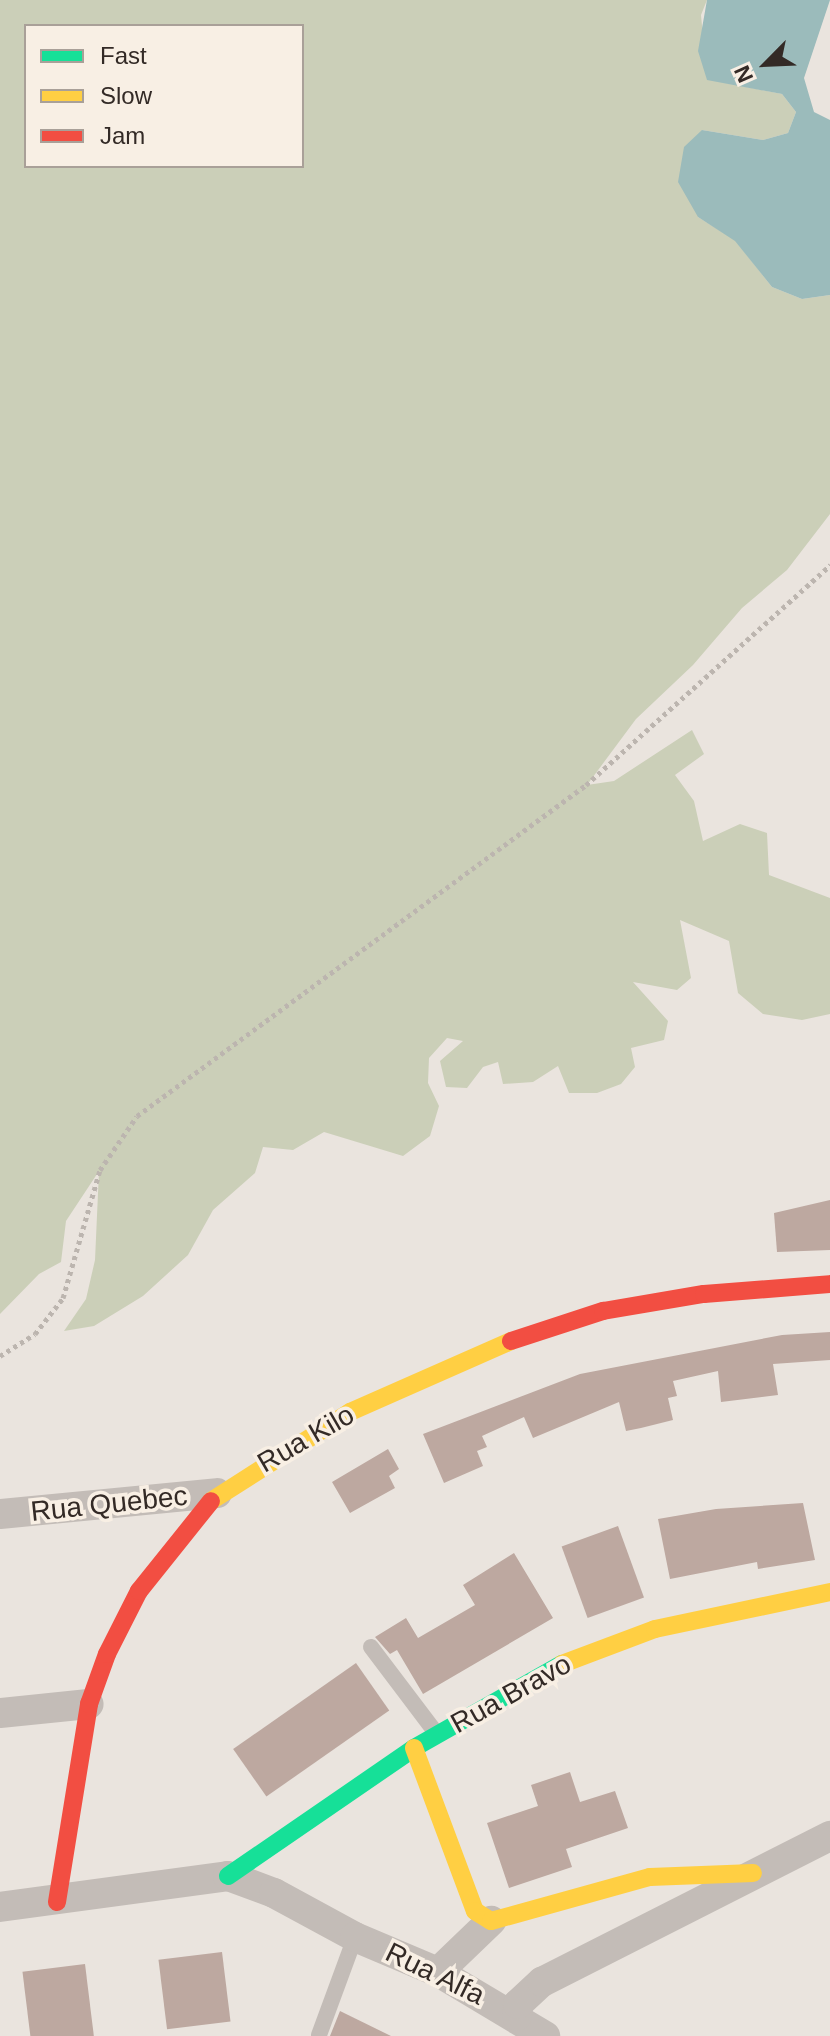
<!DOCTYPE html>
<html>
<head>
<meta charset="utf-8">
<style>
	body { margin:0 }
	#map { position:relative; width:830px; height:2036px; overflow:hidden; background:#eae4de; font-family:Helvetica,sans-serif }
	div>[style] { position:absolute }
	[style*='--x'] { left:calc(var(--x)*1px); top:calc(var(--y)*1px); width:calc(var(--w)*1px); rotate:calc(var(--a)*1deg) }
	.green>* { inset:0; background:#cbcfb8 }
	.water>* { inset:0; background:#9bbbbb }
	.building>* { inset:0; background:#bda8a0; transform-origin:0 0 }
	.path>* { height:5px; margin-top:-2.5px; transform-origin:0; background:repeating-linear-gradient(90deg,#bcb5af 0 4px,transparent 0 8px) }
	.lane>* { height:16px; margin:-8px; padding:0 8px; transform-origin:8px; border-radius:8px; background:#c3bcb7 }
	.street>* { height:30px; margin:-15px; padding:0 15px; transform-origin:15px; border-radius:15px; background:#c3bcb7 }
	.fast>* { height:18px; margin:-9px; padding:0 9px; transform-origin:9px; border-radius:9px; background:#16e098 }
	.slow>* { height:18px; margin:-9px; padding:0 9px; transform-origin:9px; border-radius:9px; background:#ffcf43 }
	.jam>* { height:18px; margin:-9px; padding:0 9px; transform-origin:9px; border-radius:9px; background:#f24e42 }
	span { translate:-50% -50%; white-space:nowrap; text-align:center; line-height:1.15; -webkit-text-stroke:7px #f8efe4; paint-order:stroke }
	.street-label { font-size:28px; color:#332a26 }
	.legend { position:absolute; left:24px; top:24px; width:280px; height:144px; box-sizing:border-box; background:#f8efe4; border:2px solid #a9a098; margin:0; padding:10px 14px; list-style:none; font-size:24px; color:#332a26 }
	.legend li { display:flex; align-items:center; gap:16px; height:40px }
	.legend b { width:40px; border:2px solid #a9a098 }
	.north { position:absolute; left:726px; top:24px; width:80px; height:80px; -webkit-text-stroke:6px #f8efe4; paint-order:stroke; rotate:246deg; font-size:22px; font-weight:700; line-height:32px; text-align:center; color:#332a26 }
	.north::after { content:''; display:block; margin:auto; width:28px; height:36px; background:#332a26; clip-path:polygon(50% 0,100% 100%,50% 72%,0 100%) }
</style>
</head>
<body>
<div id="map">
	<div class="green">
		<i style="clip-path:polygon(evenodd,0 0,707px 0,701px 15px,707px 79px,782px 94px,796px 112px,788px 133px,763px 140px,702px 130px,698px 217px,735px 240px,772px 287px,802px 299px,830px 295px,830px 514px,787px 570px,742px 608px,693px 665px,636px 719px,587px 785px,614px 781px,692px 730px,704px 754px,675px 775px,694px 801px,703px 841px,740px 824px,767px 833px,769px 875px,830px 898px,830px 1014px,802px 1020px,763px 1014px,738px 993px,729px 941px,680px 920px,691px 978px,677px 990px,633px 982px,668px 1021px,664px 1040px,631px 1048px,635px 1067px,621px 1084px,597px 1093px,569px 1093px,558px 1066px,533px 1082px,503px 1084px,498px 1062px,483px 1067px,467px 1088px,446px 1087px,440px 1061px,463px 1041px,447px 1038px,429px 1058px,428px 1083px,439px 1106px,430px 1136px,403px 1156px,324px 1132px,293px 1150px,263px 1147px,255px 1173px,213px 1210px,188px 1255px,143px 1296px,94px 1326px,64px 1331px,86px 1299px,95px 1260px,99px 1171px,66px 1221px,61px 1262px,39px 1274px,0 1314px,0 0,26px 26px,302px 26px,302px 166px,26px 166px,26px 26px)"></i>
	</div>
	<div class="water">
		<i style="clip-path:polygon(707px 0,830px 0,804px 78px,814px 112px,830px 120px,830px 295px,802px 299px,772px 287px,735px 241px,698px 217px,678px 182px,684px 147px,702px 130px,763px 140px,788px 133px,796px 112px,782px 94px,707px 80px,698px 51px)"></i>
	</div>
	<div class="building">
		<i style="clip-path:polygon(830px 1200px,830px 1250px,777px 1252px,774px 1213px)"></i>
		<i style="clip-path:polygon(830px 1332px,830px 1360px,773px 1364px,778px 1395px,721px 1402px,718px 1371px,673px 1381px,677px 1396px,668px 1398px,673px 1420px,641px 1428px,626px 1431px,619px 1402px,533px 1438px,524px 1417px,482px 1436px,487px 1447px,477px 1451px,483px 1466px,444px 1483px,423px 1434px,580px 1374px,782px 1335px)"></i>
		<i style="clip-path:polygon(388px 1449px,399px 1469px,389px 1476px,395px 1488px,350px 1513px,332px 1482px)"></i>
		<i style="clip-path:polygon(803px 1503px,815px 1560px,758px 1569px,757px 1562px,670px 1579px,658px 1519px,716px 1509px)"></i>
		<i style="left:618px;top:1526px;width:76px;height:60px;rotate:70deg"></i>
		<i style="clip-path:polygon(514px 1553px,553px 1618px,423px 1694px,397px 1650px,390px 1654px,375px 1637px,406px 1618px,418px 1638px,475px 1605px,463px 1585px)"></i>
		<i style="left:356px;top:1663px;width:58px;height:150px;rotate:55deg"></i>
		<i style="clip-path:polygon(570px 1772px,580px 1802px,615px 1791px,628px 1828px,566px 1849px,572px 1867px,509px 1888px,487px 1823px,538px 1806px,531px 1785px)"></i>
		<i style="left:222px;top:1952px;width:70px;height:64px;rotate:83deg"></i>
		<i style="left:85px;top:1964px;width:73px;height:63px;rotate:83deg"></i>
		<i style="clip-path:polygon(340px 2011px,391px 2036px,330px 2036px)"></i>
	</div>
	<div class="path">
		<i style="--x:0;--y:1356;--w:41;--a:-32.2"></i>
		<i style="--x:35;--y:1334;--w:46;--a:-52.1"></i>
		<i style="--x:63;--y:1298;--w:133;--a:-73.9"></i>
		<i style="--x:100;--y:1170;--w:65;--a:-55.6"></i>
		<i style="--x:137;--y:1116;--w:558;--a:-36.4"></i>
		<i style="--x:586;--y:785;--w:329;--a:-42"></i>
	</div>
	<div class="lane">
		<i style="--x:371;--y:1647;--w:108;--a:52.9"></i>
		<i style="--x:319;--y:2035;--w:104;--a:-69.8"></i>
	</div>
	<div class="street">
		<i style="--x:0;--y:1514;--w:218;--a:-5.5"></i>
		<i style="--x:0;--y:1713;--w:89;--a:-5.8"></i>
		<i style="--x:0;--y:1907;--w:230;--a:-7.7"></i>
		<i style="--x:228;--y:1876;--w:49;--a:20.3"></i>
		<i style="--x:274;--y:1893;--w:92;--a:28.5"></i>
		<i style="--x:355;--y:1937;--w:90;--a:22.9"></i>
		<i style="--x:438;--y:1972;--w:125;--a:30.9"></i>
		<i style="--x:438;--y:1972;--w:74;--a:-43.9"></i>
		<i style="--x:517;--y:2016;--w:12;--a:-85"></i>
		<i style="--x:518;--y:2004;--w:33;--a:-43"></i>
		<i style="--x:542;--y:1982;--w:323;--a:-26.9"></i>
	</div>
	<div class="fast">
		<i style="--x:228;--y:1876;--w:226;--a:-34.5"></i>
		<i style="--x:414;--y:1748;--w:170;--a:-29.6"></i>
	</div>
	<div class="slow">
		<i style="--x:211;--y:1501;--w:165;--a:-32.6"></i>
		<i style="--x:350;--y:1412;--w:176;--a:-23.8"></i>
		<i style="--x:562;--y:1664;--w:99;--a:-20.6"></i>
		<i style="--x:655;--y:1629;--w:179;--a:-11.9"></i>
		<i style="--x:414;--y:1748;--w:174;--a:69.5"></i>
		<i style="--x:475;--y:1911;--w:19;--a:32"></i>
		<i style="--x:491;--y:1921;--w:165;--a:-15.5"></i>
		<i style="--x:650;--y:1877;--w:103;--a:-2.2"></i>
	</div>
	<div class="jam">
		<i style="--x:511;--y:1341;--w:97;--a:-18.1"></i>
		<i style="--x:603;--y:1311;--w:102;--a:-9.6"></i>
		<i style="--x:704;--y:1294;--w:126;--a:-4.5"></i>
		<i style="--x:57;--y:1902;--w:201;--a:-80.8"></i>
		<i style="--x:89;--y:1704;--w:53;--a:-70.2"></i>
		<i style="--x:107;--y:1654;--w:71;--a:-63.1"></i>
		<i style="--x:139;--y:1591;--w:115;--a:-51.3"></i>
	</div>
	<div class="street-label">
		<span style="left:306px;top:1439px;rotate:-30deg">Rua Kilo</span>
		<span style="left:109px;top:1504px;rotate:-6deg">Rua Quebec</span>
		<span style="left:511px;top:1694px;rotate:-29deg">Rua Bravo</span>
		<span style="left:435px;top:1974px;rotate:26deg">Rua Alfa</span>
	</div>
	<ul class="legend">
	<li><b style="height:10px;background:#16e098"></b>Fast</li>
	<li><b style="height:10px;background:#ffcf43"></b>Slow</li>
	<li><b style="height:10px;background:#f24e42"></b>Jam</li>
	</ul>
	<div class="north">N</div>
</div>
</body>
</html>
